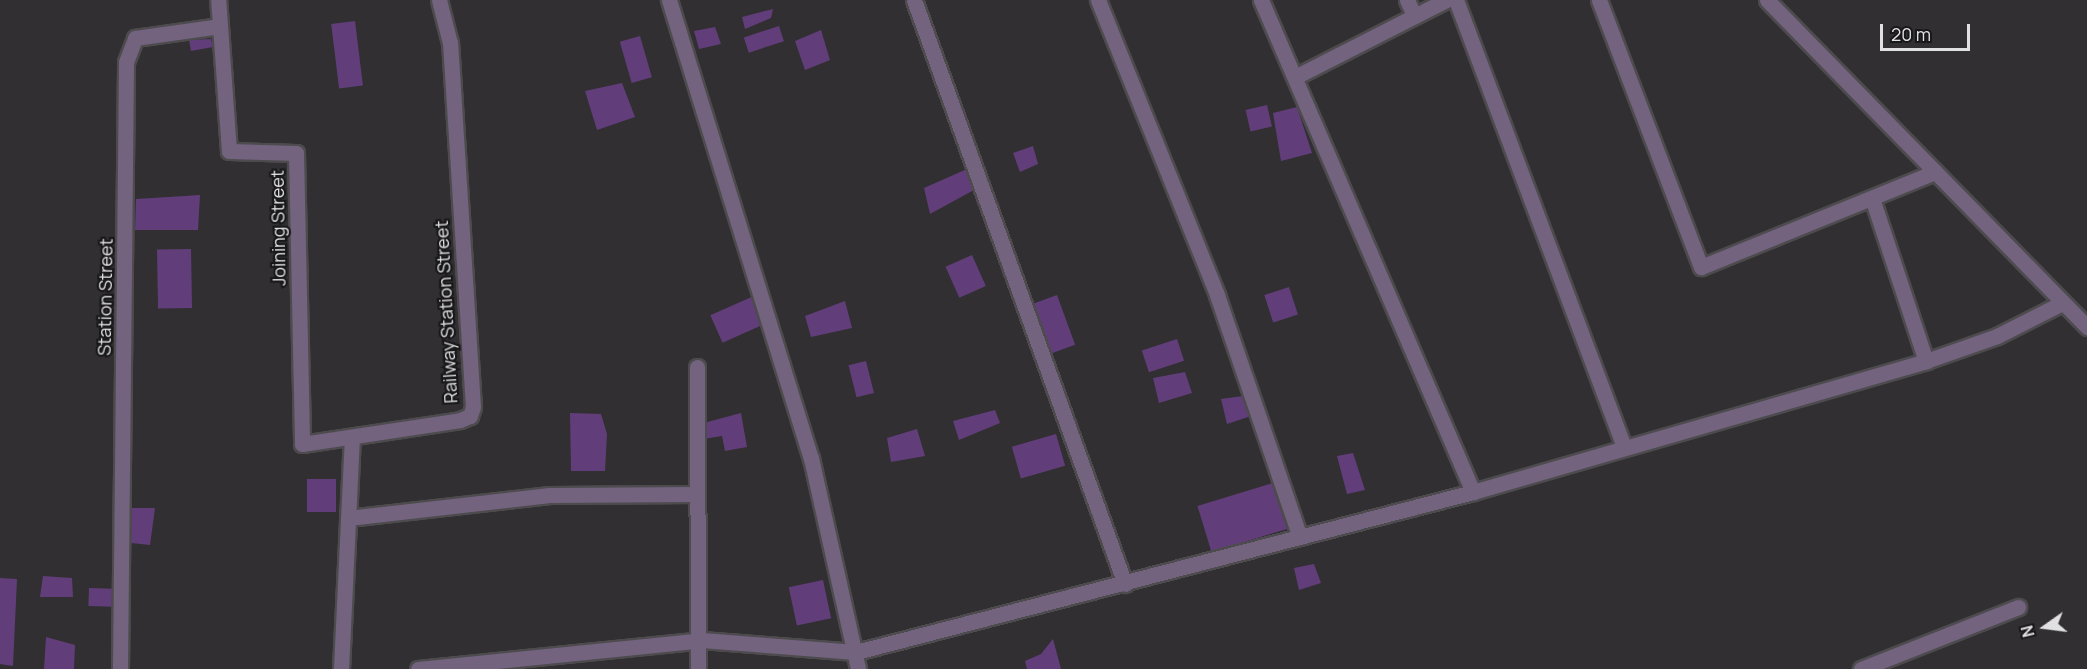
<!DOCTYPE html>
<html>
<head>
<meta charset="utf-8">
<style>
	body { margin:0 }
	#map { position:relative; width:2087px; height:669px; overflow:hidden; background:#312f32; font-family:Manrope,sans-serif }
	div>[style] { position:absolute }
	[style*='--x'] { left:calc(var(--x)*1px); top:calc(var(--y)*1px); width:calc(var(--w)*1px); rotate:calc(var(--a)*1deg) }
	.building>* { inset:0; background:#613e7a; transform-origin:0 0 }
	.roads { filter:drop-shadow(2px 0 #4d4b4e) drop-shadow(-2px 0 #4d4b4e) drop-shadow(0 2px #4d4b4e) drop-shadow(0 -2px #4d4b4e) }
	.minor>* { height:15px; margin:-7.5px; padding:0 7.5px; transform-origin:7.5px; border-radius:7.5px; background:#73637f }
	span { translate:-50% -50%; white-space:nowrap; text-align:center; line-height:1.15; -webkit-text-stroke:4.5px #181719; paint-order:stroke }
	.street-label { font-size:18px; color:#e1e0e2 }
	.north { position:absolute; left:2015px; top:597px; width:60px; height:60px; -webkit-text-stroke:4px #181719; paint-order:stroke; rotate:256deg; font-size:16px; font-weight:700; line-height:24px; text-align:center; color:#e1e0e2 }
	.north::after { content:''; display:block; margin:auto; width:21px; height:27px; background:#e1e0e2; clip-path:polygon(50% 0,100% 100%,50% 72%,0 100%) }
	.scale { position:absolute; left:1880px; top:24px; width:90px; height:27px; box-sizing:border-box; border:3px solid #e1e0e2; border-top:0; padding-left:8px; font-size:18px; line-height:21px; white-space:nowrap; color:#e1e0e2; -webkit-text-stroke:4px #181719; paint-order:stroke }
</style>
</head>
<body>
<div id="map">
	<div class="building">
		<i style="clip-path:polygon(773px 9px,771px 18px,745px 29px,742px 17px)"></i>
		<i style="left:355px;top:21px;width:65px;height:24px;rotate:83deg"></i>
		<i style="left:779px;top:26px;width:16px;height:37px;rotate:72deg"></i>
		<i style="clip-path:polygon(715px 27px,721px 44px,699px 49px,694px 31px)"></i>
		<i style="clip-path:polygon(821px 30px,830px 60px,805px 70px,795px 41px)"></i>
		<i style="left:640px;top:36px;width:43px;height:21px;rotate:74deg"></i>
		<i style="clip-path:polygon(211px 39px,213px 47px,191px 51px,189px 40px)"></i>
		<i style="clip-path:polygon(622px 83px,635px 117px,597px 130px,585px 91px)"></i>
		<i style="left:1267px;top:105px;width:22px;height:22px;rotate:77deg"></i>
		<i style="clip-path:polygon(1297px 107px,1312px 153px,1281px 161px,1273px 113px)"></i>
		<i style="clip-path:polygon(1033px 146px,1038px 164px,1020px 172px,1013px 153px)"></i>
		<i style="clip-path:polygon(967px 169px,974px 190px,930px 214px,924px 188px)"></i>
		<i style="clip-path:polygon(200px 195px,198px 230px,135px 230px,136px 199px)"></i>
		<i style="left:191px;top:249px;width:59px;height:34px;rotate:89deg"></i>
		<i style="left:972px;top:255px;width:34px;height:29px;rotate:66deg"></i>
		<i style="left:1289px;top:287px;width:29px;height:26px;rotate:72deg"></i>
		<i style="left:756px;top:295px;width:30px;height:50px;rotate:66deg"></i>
		<i style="left:1057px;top:295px;width:53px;height:30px;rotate:70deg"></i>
		<i style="clip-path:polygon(845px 301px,852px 328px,811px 337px,805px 316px)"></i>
		<i style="left:1177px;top:339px;width:23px;height:37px;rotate:72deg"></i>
		<i style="left:866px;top:361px;width:33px;height:18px;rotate:76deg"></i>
		<i style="clip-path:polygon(1185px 372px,1192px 393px,1159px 403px,1153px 378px)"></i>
		<i style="clip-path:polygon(1243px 396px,1251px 416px,1227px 424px,1221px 399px)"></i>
		<i style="clip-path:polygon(995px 410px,1000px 423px,959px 440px,953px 421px)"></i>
		<i style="clip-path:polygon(570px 413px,601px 414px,607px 434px,605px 471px,571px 471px)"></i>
		<i style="clip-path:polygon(741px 413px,747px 447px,725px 451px,722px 436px,703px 439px,700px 424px)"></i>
		<i style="clip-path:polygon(917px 429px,925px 456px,891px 462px,887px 438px)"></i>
		<i style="left:1056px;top:434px;width:33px;height:46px;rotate:74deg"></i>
		<i style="clip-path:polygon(1353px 453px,1365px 490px,1347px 494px,1337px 456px)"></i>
		<i style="left:307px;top:479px;width:29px;height:33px"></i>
		<i style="left:1273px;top:483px;width:48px;height:79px;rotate:73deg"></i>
		<i style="clip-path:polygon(131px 508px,155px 508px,150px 545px,131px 543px)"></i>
		<i style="clip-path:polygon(1314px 564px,1321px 583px,1299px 590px,1294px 568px)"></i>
		<i style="clip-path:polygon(43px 576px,72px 578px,73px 597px,40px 597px)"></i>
		<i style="clip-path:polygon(0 578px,17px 579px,13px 666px,0 664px)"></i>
		<i style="left:823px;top:580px;width:39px;height:35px;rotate:78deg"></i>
		<i style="left:89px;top:588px;width:24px;height:18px;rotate:2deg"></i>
		<i style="clip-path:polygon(46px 637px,75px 645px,74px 669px,44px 669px)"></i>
		<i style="clip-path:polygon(1053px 639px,1061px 669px,1027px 669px,1025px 661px,1041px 654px)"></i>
	</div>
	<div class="roads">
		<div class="minor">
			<i style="--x:669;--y:0;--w:480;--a:72.8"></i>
			<i style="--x:811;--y:458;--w:216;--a:77.4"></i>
			<i style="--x:914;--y:0;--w:621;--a:70.14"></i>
			<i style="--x:1098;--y:0;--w:318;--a:68"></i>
			<i style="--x:1217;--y:295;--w:254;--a:71.1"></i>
			<i style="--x:1261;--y:0;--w:536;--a:66.69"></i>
			<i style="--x:1407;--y:0;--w:17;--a:65"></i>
			<i style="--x:1456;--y:0;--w:478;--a:69.4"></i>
			<i style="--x:1599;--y:0;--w:286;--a:69.1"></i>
			<i style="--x:1701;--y:267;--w:253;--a:-22.1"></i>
			<i style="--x:1767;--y:0;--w:458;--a:45.6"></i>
			<i style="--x:220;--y:26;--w:125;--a:85.9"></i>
			<i style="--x:229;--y:151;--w:67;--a:1.7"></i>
			<i style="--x:296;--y:153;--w:291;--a:88.8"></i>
			<i style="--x:302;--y:444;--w:160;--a:-8.6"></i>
			<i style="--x:460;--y:420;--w:11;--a:-22"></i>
			<i style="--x:470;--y:416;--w:9;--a:-72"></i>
			<i style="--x:473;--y:407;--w:365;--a:-93.6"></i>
			<i style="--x:450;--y:43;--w:44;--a:-104.3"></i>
			<i style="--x:1295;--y:77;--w:169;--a:-27"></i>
			<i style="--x:1872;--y:198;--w:172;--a:71.7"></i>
			<i style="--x:697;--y:367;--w:302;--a:89.8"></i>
			<i style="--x:348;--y:518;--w:203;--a:-6.5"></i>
			<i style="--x:550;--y:495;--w:146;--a:-0.4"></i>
			<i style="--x:120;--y:669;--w:607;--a:-89.43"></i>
			<i style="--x:126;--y:62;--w:26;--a:-69"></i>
			<i style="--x:135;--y:38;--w:86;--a:-8"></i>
			<i style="--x:220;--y:26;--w:26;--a:-94"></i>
			<i style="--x:341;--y:669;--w:232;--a:-87.3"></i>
			<i style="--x:418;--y:669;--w:285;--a:-5.8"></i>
			<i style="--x:702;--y:640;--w:154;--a:4.5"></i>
			<i style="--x:856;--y:652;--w:637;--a:-14.54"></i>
			<i style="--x:1473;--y:492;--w:472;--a:-16.1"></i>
			<i style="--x:1926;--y:361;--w:75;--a:-19.4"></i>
			<i style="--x:1997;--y:336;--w:73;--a:-26.9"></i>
			<i style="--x:1861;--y:669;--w:169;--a:-21.5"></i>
		</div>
	</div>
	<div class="street-label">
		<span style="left:278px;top:228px;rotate:-91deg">Joining Street</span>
		<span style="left:105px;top:297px;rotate:-89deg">Station Street</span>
		<span style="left:446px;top:312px;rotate:-93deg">Railway Station Street</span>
	</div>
	<div class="north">N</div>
	<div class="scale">20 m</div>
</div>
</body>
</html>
